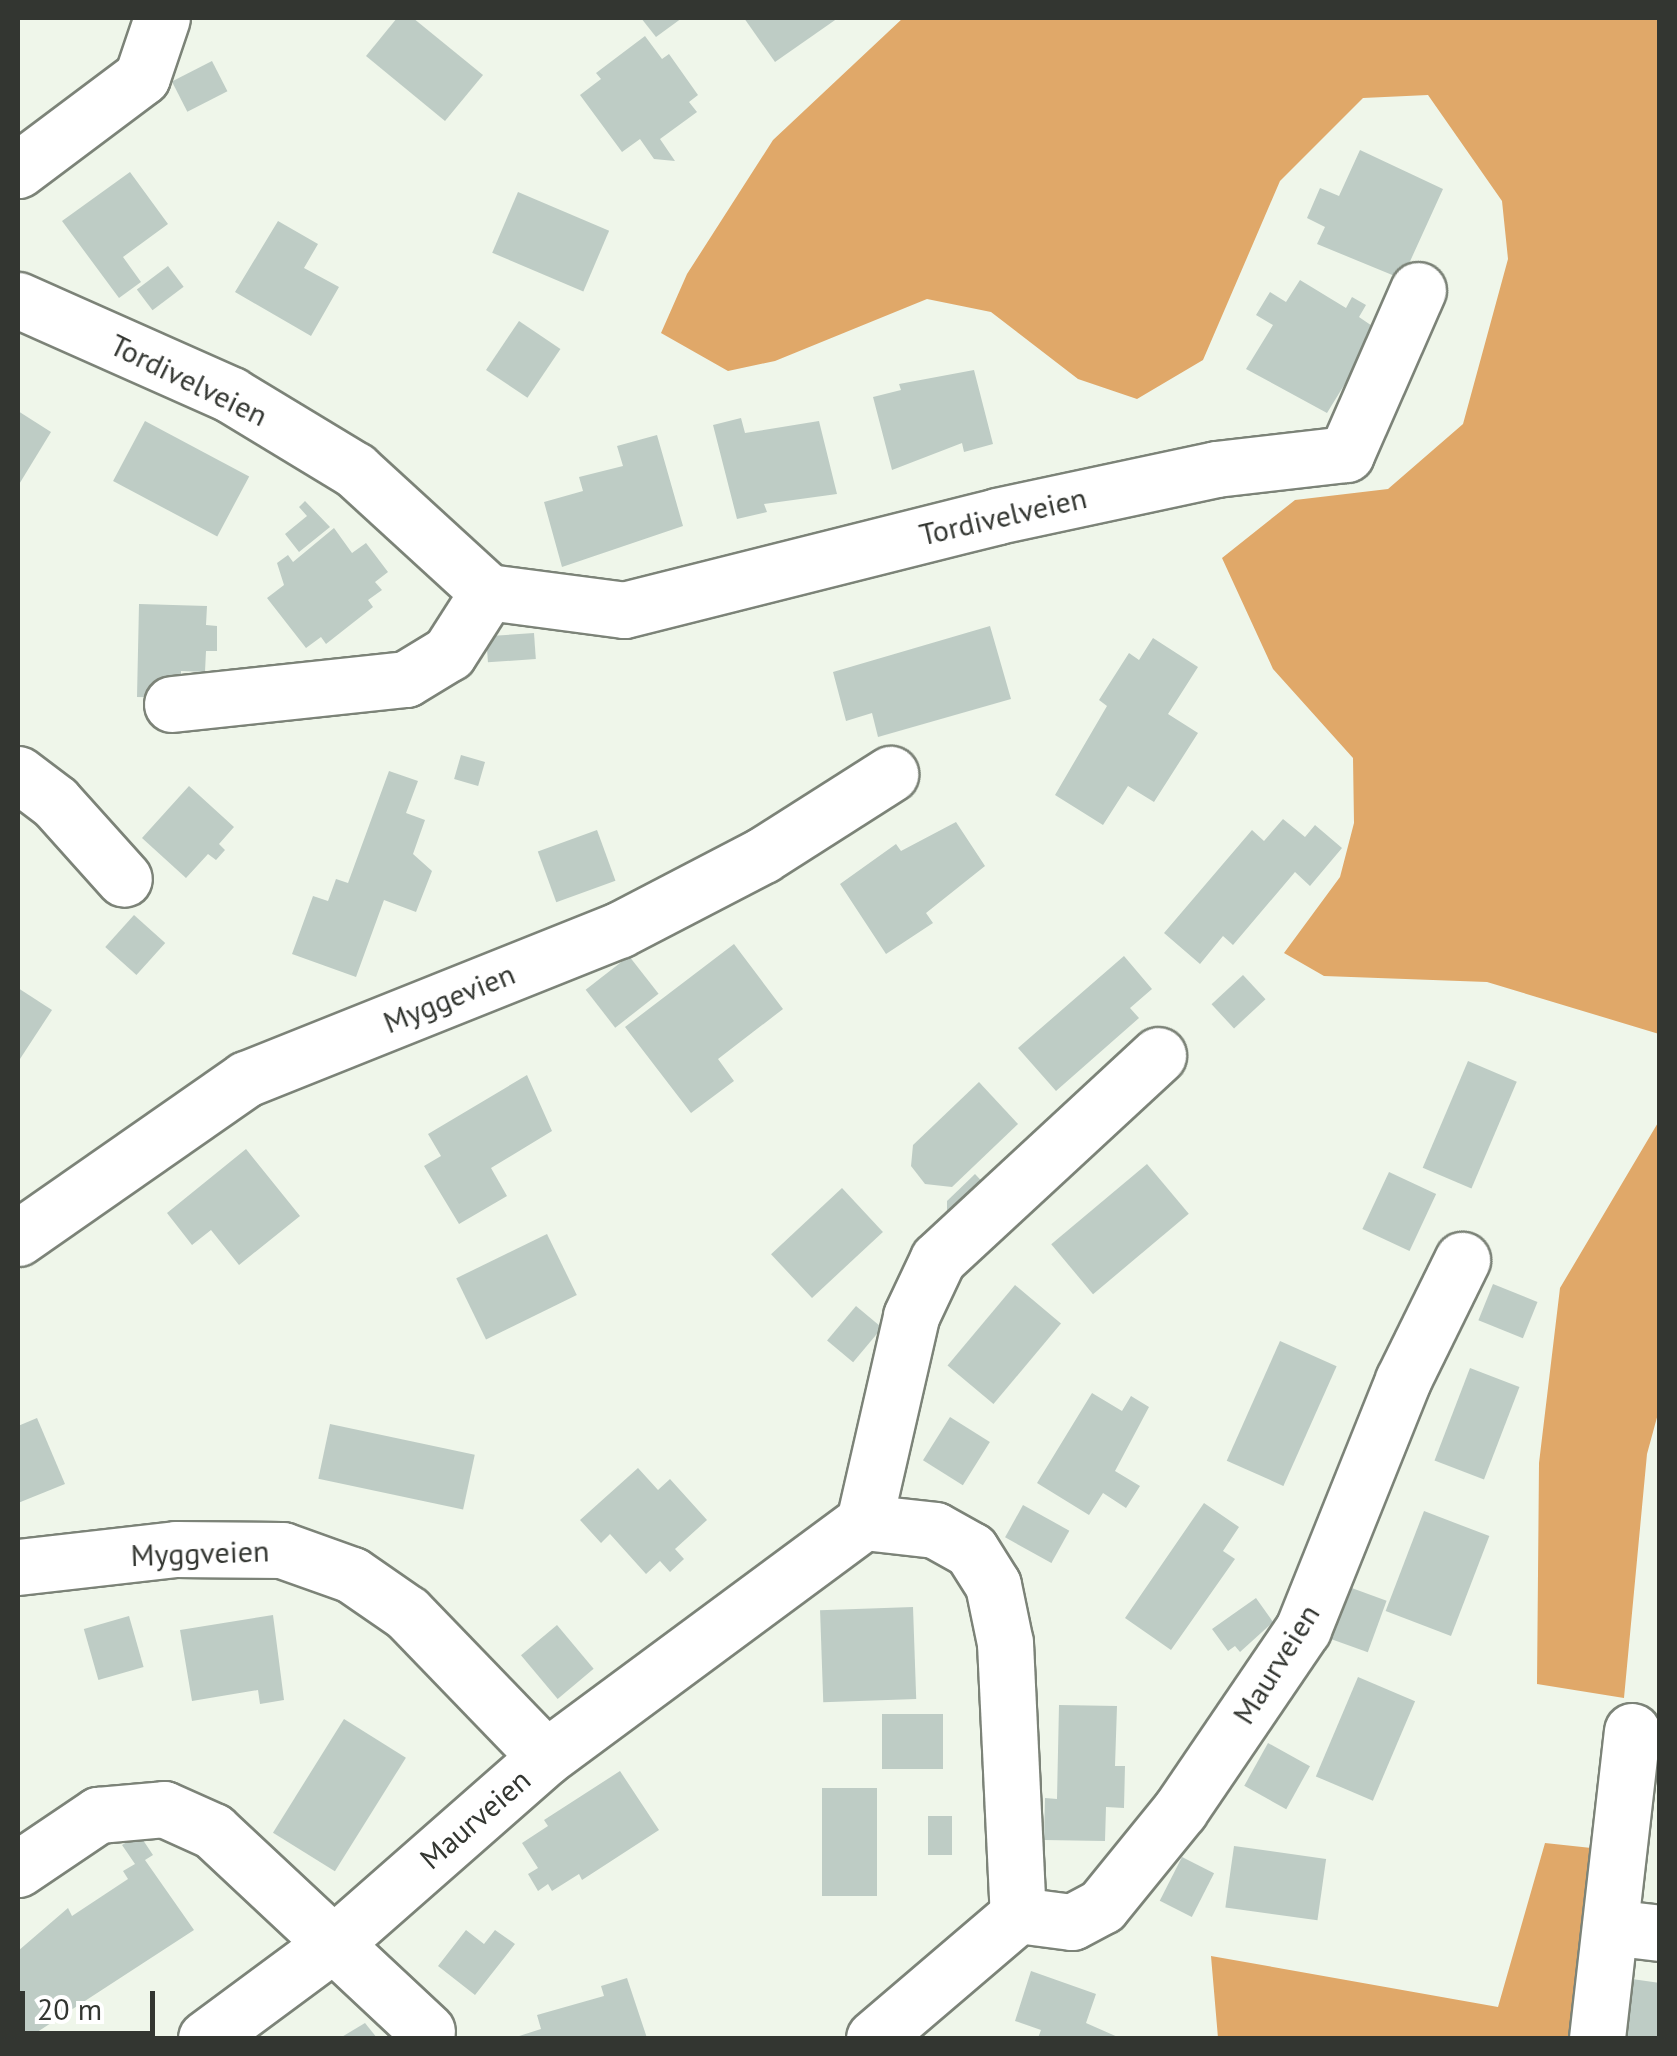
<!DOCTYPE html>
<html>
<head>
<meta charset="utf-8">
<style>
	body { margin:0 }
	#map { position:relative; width:1677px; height:2056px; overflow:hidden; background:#eff6ea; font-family:"PT Sans",sans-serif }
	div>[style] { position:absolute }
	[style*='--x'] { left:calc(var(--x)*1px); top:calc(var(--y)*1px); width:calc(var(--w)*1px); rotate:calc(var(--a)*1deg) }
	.forest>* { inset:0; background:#e0a869 }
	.building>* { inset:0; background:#beccc5; transform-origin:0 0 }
	.roads { filter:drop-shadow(2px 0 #7c8378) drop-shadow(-2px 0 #7c8378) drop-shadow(0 2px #7c8378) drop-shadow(0 -2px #7c8378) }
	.minor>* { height:55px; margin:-27.5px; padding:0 27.5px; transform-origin:27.5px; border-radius:27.5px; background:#fff }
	span { translate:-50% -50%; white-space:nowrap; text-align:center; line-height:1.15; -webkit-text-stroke:8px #fff; paint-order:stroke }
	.street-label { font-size:30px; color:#333631 }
	.frame { position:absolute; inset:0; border:20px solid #333631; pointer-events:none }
	.scale { position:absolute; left:20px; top:1991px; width:135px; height:45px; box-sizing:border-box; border:5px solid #333631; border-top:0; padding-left:12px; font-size:30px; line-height:35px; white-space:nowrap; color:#333631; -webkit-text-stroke:8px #fff; paint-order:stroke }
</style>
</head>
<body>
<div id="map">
	<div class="forest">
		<i style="clip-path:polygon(903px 18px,1659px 18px,1659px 1034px,1487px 982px,1324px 976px,1284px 953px,1340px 877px,1354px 823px,1353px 758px,1273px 669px,1222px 558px,1295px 500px,1388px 489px,1463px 424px,1508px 259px,1502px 201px,1428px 95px,1363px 98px,1280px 181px,1203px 360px,1137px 399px,1078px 379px,991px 312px,927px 299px,775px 361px,728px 371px,661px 333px,687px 274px,773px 140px)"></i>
		<i style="clip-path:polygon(1659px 1121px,1659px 1410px,1647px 1454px,1624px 1698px,1537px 1684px,1539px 1463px,1560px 1288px)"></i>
		<i style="clip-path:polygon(1545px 1843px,1610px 1850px,1590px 2038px,1218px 2038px,1211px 1956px,1498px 2007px)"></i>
	</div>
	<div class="building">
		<i style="clip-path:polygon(397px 18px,413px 18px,483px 75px,445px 121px,366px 56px)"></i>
		<i style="clip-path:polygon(641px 18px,682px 18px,656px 37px)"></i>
		<i style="clip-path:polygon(744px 18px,838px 18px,775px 62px)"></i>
		<i style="clip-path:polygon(645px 36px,662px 59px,669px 54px,698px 95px,689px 102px,697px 112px,660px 139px,675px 161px,654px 159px,640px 139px,622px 152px,580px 95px,601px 79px,596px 73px)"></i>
		<i style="left:212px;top:61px;width:34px;height:45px;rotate:63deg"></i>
		<i style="clip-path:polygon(1360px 150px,1443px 189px,1402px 279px,1317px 244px,1325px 227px,1307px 218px,1320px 188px,1339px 196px)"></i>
		<i style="clip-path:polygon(130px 172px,168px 224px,123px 257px,141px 282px,119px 298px,62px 221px)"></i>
		<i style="left:518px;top:192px;width:99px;height:66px;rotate:23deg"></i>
		<i style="clip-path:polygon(278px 221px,318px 244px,304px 268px,339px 287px,311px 336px,235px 292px)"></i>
		<i style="left:168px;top:266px;width:26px;height:39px;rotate:53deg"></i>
		<i style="clip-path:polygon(1300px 280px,1346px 308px,1352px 297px,1366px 305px,1359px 317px,1378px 330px,1327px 413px,1246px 369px,1273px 325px,1256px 315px,1270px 292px,1286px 302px)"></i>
		<i style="left:519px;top:321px;width:50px;height:59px;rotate:34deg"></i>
		<i style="clip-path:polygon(974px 370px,993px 444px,964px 452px,962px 443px,892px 470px,873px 397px,901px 390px,899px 384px)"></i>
		<i style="clip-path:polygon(18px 411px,51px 432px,18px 486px)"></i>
		<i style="clip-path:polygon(741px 418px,745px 433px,819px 421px,837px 494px,764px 504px,767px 512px,737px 519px,713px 425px)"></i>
		<i style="left:145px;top:421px;width:118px;height:68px;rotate:28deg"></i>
		<i style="clip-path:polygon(657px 435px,683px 526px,562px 567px,544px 502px,583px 491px,579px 477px,623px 466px,617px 446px)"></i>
		<i style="clip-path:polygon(305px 501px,330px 527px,299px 552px,285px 534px,307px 516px,299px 507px)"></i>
		<i style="clip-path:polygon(334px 528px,352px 553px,366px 543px,388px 572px,375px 582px,382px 590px,368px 600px,373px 607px,326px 644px,321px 637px,306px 648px,267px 598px,284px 585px,277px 563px,288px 555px,293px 562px)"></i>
		<i style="clip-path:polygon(139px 604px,207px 606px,206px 625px,217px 626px,217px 651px,206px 651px,205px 672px,181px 671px,181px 698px,137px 697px)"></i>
		<i style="clip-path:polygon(990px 626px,1011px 699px,878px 737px,872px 713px,846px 721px,833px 672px)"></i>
		<i style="left:534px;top:633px;width:26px;height:48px;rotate:86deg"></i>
		<i style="clip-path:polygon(1153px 638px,1198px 667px,1168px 714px,1198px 733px,1154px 802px,1128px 786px,1103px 825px,1055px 795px,1107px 706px,1099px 700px,1129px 653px,1139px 660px)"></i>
		<i style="left:461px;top:755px;width:25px;height:25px;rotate:16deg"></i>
		<i style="clip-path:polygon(389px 771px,418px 781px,406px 813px,425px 820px,413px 854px,432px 871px,416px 912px,384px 900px,356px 977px,292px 954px,313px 896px,328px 901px,336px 879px,348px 883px)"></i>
		<i style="clip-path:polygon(189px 786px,234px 827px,219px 844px,225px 850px,216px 860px,208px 854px,186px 878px,142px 838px)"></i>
		<i style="clip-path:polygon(1283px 819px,1305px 837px,1315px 825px,1342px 848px,1310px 886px,1295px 872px,1233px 945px,1223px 936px,1200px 964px,1164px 933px,1252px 830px,1264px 841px)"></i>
		<i style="clip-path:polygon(956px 822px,985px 866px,926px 913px,933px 923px,886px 954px,840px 884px,896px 844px,901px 851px)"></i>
		<i style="left:597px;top:830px;width:54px;height:63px;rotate:70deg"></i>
		<i style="left:134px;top:915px;width:42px;height:43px;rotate:42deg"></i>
		<i style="clip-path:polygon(734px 944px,783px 1009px,718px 1059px,734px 1081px,691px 1113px,625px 1027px)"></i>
		<i style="left:629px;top:956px;width:48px;height:55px;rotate:52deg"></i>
		<i style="clip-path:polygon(1124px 956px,1152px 989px,1130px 1008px,1139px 1018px,1056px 1091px,1018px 1048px)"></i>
		<i style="left:1243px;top:975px;width:33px;height:43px;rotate:47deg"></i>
		<i style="clip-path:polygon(18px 988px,52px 1010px,18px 1062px)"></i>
		<i style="left:1468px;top:1061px;width:53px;height:116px;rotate:23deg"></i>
		<i style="clip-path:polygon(527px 1075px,552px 1131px,491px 1168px,507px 1196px,459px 1224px,424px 1166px,441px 1156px,428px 1134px)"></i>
		<i style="clip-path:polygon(979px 1082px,1018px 1124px,952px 1187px,925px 1184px,911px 1166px,913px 1145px)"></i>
		<i style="clip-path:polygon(246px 1149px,300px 1216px,239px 1265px,211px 1230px,192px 1245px,167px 1213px)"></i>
		<i style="left:1147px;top:1164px;width:65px;height:125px;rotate:50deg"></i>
		<i style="left:1389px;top:1172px;width:52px;height:63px;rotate:25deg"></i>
		<i style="clip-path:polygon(975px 1174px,990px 1190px,947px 1231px,947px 1201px)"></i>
		<i style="left:842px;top:1188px;width:60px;height:97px;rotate:47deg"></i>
		<i style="left:547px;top:1234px;width:68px;height:101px;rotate:64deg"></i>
		<i style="left:1493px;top:1284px;width:48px;height:39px;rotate:22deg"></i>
		<i style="left:1015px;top:1285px;width:60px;height:105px;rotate:40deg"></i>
		<i style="left:856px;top:1306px;width:34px;height:45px;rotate:40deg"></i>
		<i style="left:1280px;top:1341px;width:62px;height:131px;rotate:24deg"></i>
		<i style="left:1470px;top:1368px;width:53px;height:99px;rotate:21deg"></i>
		<i style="clip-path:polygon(1092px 1393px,1122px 1411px,1131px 1396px,1149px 1407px,1115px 1471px,1140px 1486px,1126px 1508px,1103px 1493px,1089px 1515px,1037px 1483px)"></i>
		<i style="left:950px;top:1417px;width:47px;height:51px;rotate:32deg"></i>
		<i style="clip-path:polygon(37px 1418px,65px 1484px,18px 1503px,18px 1426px)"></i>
		<i style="left:330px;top:1424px;width:148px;height:56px;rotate:12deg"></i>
		<i style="clip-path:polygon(638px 1468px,658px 1490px,670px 1479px,707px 1520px,675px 1549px,684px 1559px,670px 1572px,660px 1561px,646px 1574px,610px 1534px,601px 1543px,580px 1520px)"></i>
		<i style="clip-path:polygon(1204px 1503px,1239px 1527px,1223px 1551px,1235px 1559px,1171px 1650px,1125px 1618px)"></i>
		<i style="left:1023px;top:1505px;width:53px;height:37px;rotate:29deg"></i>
		<i style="left:1424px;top:1511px;width:70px;height:107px;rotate:21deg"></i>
		<i style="left:1349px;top:1587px;width:40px;height:55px;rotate:20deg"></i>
		<i style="clip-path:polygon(1256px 1598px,1273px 1622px,1240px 1652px,1235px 1646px,1228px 1651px,1212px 1629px)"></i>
		<i style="left:913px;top:1607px;width:92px;height:93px;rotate:88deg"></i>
		<i style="clip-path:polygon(273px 1615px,284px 1700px,260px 1704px,258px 1690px,192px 1701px,180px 1630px)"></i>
		<i style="left:129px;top:1616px;width:53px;height:47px;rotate:74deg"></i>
		<i style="left:557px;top:1625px;width:57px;height:47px;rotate:50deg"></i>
		<i style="left:1358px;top:1677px;width:62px;height:108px;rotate:23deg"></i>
		<i style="clip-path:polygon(1059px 1705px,1117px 1706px,1115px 1766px,1125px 1766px,1124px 1808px,1106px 1807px,1105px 1841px,1044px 1840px,1045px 1798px,1057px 1799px)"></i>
		<i style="left:882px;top:1714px;width:61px;height:55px"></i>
		<i style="left:344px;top:1719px;width:73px;height:134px;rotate:32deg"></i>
		<i style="left:1268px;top:1743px;width:48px;height:49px;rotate:29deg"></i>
		<i style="clip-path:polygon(620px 1771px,659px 1830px,582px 1880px,579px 1874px,552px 1891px,548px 1884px,538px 1891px,528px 1874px,538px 1868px,522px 1843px,548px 1826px,544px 1820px)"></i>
		<i style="left:822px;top:1788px;width:55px;height:108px"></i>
		<i style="left:928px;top:1816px;width:24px;height:39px"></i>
		<i style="clip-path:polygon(139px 1834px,153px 1855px,145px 1860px,194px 1930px,28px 2038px,18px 2038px,18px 1951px,68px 1908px,72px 1916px,128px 1879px,123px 1871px,135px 1864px,122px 1845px)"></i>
		<i style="left:1234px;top:1846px;width:93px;height:62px;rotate:8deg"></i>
		<i style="left:1182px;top:1857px;width:36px;height:49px;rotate:27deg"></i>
		<i style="clip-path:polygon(466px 1930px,484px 1944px,495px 1930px,515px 1944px,475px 1995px,438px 1966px)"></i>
		<i style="clip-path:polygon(1031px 1971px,1096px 1994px,1086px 2023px,1120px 2038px,1038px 2038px,1041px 2030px,1015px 2021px)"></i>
		<i style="clip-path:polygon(627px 1978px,647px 2038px,513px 2038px,541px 2029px,537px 2015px,604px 1996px,601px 1986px)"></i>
		<i style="clip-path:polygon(1632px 1979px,1660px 1983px,1660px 2038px,1624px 2038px)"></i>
		<i style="clip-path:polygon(365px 2023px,377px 2038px,340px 2038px)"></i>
	</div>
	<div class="roads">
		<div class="minor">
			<i style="--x:18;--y:170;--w:155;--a:-36.9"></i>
			<i style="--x:142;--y:77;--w:62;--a:-71.3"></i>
			<i style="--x:18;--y:300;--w:233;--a:24"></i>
			<i style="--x:231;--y:395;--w:145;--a:31.2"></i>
			<i style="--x:355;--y:470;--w:180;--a:42.5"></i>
			<i style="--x:488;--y:592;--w:137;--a:7.5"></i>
			<i style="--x:624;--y:610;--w:385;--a:-14.1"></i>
			<i style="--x:997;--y:516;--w:224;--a:-12.1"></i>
			<i style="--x:1216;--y:469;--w:131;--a:-6.6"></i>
			<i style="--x:1346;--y:454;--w:179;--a:-66.3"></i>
			<i style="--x:172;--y:704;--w:235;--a:-6.1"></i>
			<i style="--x:406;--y:679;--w:50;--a:-31.2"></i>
			<i style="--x:449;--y:653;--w:72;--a:-57.4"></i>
			<i style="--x:18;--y:774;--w:46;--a:37.1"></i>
			<i style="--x:55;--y:802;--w:103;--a:48.1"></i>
			<i style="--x:18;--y:1238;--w:278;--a:-34.9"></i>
			<i style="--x:246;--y:1079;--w:402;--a:-21.8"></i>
			<i style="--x:619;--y:930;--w:162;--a:-27.5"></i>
			<i style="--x:763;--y:855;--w:151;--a:-32.5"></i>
			<i style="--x:864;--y:1522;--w:211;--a:-77.1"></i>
			<i style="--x:911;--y:1316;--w:63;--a:-64.7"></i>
			<i style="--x:938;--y:1259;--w:300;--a:-42.8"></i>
			<i style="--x:18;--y:1567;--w:159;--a:-6.5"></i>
			<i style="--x:176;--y:1549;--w:106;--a:0.5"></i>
			<i style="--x:282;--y:1550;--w:74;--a:19.7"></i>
			<i style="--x:352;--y:1575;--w:67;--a:34.6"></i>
			<i style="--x:407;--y:1613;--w:200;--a:46"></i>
			<i style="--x:18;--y:1869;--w:97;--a:-34"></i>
			<i style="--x:98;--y:1815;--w:66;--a:-5.2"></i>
			<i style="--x:164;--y:1809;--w:54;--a:24.2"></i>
			<i style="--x:213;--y:1831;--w:293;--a:43.1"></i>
			<i style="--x:1610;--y:1927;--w:50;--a:6.8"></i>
			<i style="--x:206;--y:2038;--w:158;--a:-36.5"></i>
			<i style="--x:333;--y:1944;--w:283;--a:-41.3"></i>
			<i style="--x:546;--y:1757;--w:395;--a:-36.5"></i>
			<i style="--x:864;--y:1522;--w:71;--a:6.4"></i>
			<i style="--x:935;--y:1530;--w:41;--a:29.1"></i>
			<i style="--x:971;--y:1550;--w:41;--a:57.8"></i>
			<i style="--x:993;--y:1585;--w:59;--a:78.3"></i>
			<i style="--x:1005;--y:1643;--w:272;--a:87.3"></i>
			<i style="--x:874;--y:2038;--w:189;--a:-40.5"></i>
			<i style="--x:1018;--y:1915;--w:54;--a:7.4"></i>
			<i style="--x:1072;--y:1922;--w:34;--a:-28"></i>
			<i style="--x:1102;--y:1906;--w:124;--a:-50.9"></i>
			<i style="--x:1180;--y:1810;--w:219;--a:-55.8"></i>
			<i style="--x:1303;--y:1629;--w:268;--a:-68.1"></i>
			<i style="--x:1403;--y:1380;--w:134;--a:-63.8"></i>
			<i style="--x:1597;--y:2038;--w:309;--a:-83.5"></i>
		</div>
	</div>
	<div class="street-label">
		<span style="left:189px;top:380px;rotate:26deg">Tordivelveien</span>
		<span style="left:1003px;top:516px;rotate:-13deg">Tordivelveien</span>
		<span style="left:449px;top:998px;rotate:-22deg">Myggevien</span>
		<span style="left:200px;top:1553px;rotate:-2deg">Myggveien</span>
		<span style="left:1276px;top:1664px;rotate:-58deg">Maurveien</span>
		<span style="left:475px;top:1819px;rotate:-41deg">Maurveien</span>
	</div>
	<div class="frame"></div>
	<div class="scale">20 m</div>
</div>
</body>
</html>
